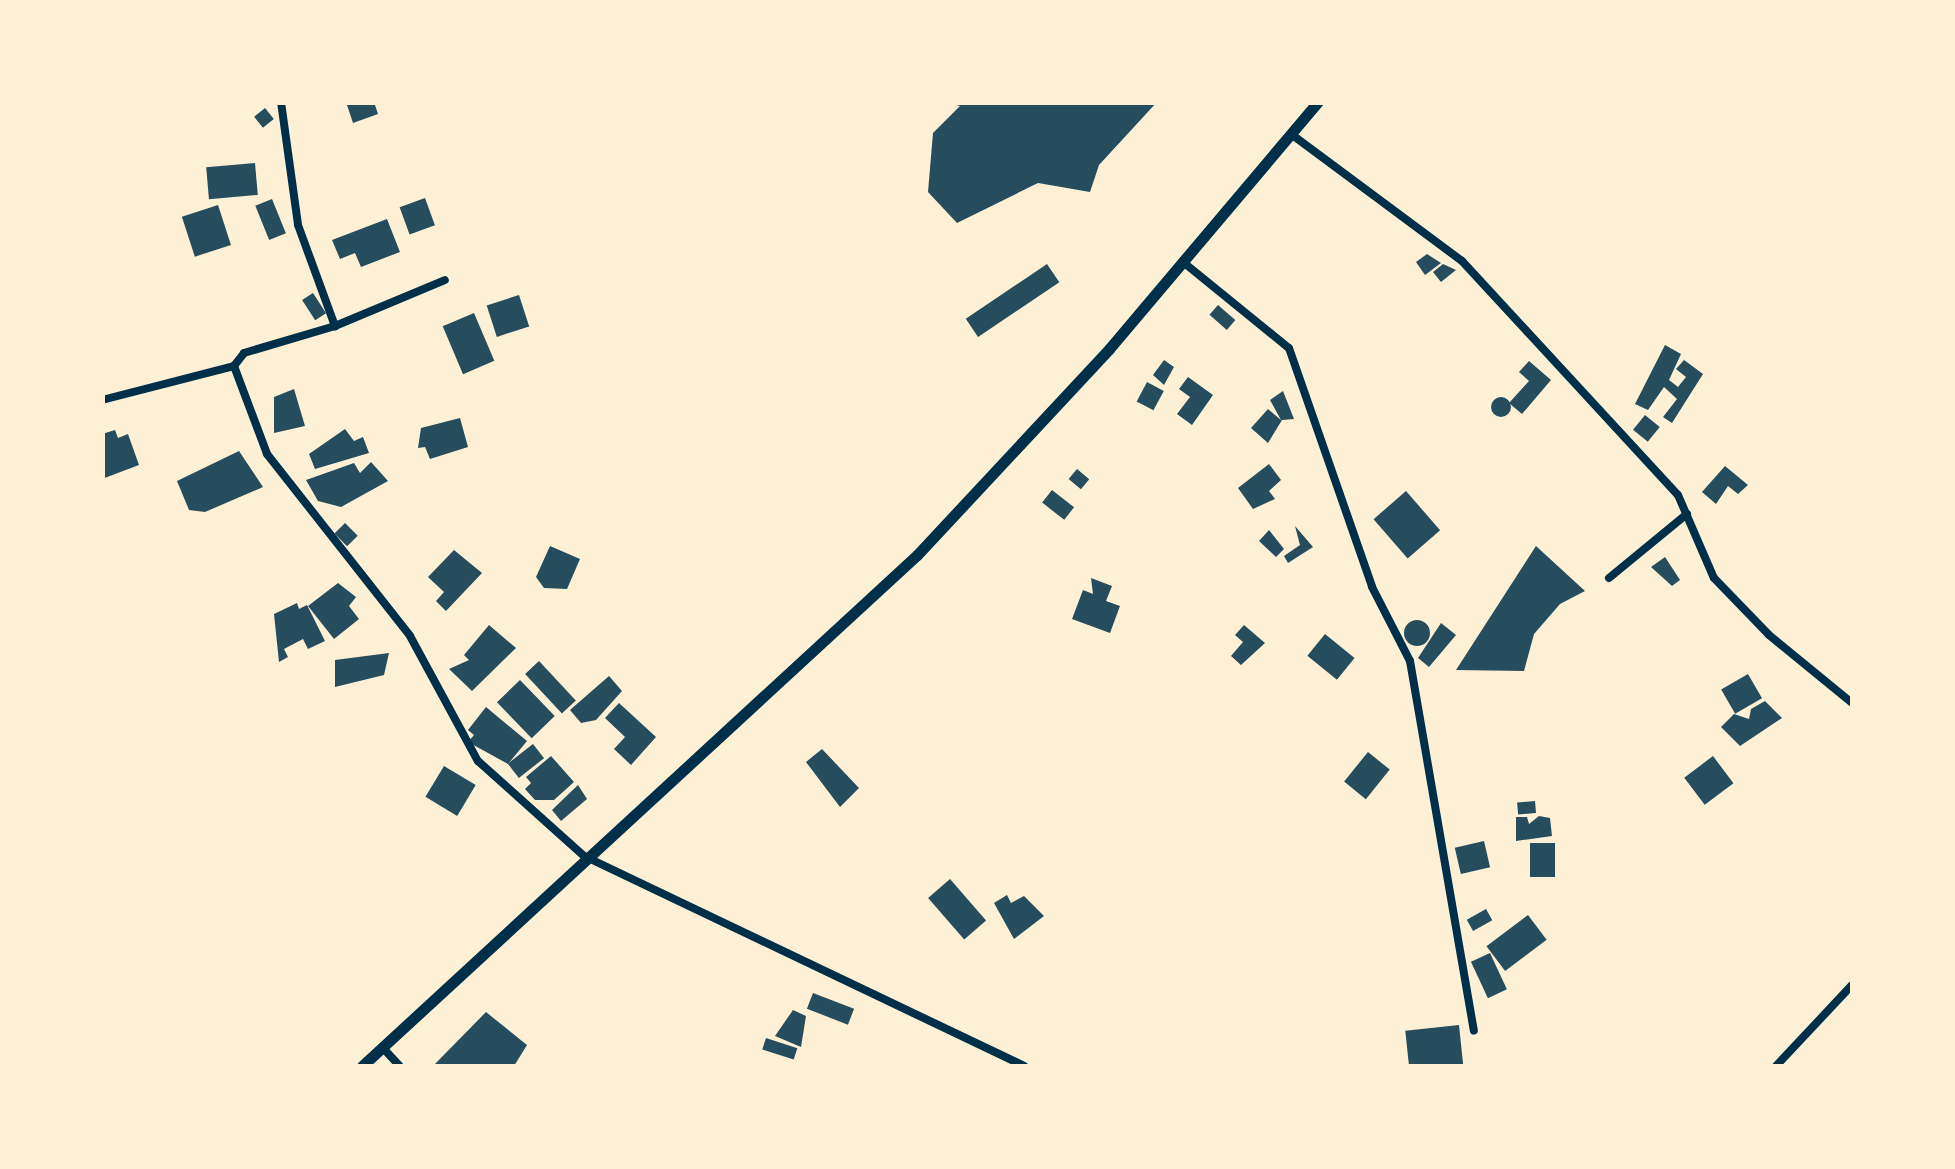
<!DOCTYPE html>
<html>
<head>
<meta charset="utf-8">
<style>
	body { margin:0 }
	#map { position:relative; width:1955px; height:1169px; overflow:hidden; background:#fdf0d5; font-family:"Varela Round",sans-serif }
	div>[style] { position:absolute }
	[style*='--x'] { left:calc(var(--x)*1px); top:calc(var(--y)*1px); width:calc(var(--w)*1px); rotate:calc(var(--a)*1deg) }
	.building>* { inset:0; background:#264d5e; transform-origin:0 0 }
	.round { border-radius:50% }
	.minor>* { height:8px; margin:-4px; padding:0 4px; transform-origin:4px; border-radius:4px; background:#003049 }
	.secondary>* { height:11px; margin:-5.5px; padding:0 5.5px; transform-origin:5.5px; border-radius:5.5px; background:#003049 }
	span { translate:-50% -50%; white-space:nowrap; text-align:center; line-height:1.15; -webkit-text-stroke:10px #fdf0d5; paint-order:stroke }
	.frame { position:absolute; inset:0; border:105px solid #fdf0d5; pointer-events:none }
</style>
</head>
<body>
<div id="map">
	<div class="building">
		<i style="clip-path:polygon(346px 102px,374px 102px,378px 114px,353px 123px)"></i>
		<i style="clip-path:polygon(944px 102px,1157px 102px,1099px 165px,1090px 192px,1038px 183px,957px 223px,928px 192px,933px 133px,960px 106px)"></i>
		<i style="left:265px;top:108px;width:14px;height:14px;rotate:51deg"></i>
		<i style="left:255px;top:163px;width:32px;height:49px;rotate:85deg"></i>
		<i style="left:425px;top:198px;width:29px;height:27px;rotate:70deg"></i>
		<i style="left:272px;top:199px;width:37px;height:18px;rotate:68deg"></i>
		<i style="left:218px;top:205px;width:42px;height:38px;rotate:72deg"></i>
		<i style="clip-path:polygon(387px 219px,400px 252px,361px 267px,355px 253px,340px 259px,332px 240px)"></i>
		<i style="clip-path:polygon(1427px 254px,1441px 263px,1425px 275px,1416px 262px)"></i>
		<i style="left:1047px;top:264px;width:22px;height:98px;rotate:56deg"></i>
		<i style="clip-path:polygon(1443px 264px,1456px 270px,1441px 282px,1433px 272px)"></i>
		<i style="left:313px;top:293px;width:24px;height:13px;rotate:57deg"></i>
		<i style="left:519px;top:295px;width:33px;height:34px;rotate:72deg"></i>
		<i style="left:1218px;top:305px;width:23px;height:13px;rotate:41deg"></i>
		<i style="left:474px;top:313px;width:52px;height:34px;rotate:67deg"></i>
		<i style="clip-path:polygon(1665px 345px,1681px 354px,1669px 380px,1678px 387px,1686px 377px,1676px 369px,1684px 360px,1703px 374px,1672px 423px,1663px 417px,1677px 399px,1664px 387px,1648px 410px,1635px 404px)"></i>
		<i style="clip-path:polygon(1164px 360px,1174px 367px,1164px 385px,1153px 375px)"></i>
		<i style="clip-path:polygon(1529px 361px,1551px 380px,1522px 414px,1509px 403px,1529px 381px,1519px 372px)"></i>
		<i style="clip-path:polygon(1188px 377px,1213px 395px,1192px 425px,1177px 414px,1190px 397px,1179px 389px)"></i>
		<i style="left:1147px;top:382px;width:19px;height:22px;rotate:28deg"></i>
		<i style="clip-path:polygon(294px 389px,305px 426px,274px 433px,274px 397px)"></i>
		<i style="clip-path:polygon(1283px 391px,1294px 419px,1282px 420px,1268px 443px,1251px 428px,1268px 409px,1281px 420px,1270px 400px)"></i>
		<i class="round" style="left:1491px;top:397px;width:20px;height:20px"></i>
		<i style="left:1645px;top:415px;width:19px;height:19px;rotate:39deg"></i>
		<i style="clip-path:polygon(460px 418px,468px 447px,430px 459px,425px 447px,418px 448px,421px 428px)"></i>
		<i style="clip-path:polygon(345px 429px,354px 441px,363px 437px,369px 453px,315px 469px,309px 454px)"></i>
		<i style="clip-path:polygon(115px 430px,118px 438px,128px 434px,139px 465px,102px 479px,102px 434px)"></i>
		<i style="clip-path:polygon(239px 451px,263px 487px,205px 512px,189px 510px,177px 481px)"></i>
		<i style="clip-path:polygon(371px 462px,388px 481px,341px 507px,318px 501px,306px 480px,354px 463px,360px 473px)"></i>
		<i style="clip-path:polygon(1269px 464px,1281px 480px,1269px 491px,1275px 499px,1253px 509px,1238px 488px)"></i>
		<i style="clip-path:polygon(1725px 466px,1748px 485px,1738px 494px,1728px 486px,1716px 504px,1702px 492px)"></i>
		<i style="left:1077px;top:469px;width:16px;height:13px;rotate:40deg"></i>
		<i style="left:1052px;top:490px;width:28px;height:16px;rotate:38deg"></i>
		<i style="left:1406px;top:491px;width:52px;height:43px;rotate:49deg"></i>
		<i style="left:345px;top:523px;width:18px;height:15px;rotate:45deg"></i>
		<i style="clip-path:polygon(1295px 526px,1313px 547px,1288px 563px,1284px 556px,1300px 545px)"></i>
		<i style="clip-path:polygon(1269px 530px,1284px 549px,1276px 557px,1259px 541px)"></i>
		<i style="clip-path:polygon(550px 546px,580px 559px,567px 589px,544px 588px,536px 577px)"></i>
		<i style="clip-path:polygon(1536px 546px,1585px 591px,1560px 604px,1534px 634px,1524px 671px,1456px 670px)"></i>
		<i style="clip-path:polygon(454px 550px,482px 573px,446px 611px,436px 601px,444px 592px,428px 577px)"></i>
		<i style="clip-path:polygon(1665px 557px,1680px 580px,1672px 586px,1651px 567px)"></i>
		<i style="clip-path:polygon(1091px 578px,1112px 586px,1106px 601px,1120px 606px,1110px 633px,1072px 619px,1083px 590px,1093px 594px)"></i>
		<i style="clip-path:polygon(338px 583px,356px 597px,349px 606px,359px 619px,334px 639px,308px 606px)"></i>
		<i style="clip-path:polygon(297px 603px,299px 609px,307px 605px,325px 641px,308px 649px,303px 639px,284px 649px,288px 657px,279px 662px,274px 614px)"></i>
		<i class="round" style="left:1404px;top:620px;width:26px;height:26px"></i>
		<i style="clip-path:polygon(1441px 623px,1456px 635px,1429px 667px,1418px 658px)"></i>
		<i style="clip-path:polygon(489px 625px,516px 648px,472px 691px,449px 669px,469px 660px,464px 655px)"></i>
		<i style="clip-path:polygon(1244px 625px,1265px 643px,1241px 665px,1231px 656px,1243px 642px,1235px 635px)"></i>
		<i style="left:1325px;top:634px;width:38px;height:28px;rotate:39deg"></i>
		<i style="clip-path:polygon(389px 653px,384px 675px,335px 687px,335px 660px)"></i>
		<i style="left:539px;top:661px;width:54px;height:19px;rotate:47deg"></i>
		<i style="left:1748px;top:674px;width:28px;height:31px;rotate:60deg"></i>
		<i style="clip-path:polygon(609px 676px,622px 691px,596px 720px,581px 723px,570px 710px)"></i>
		<i style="left:520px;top:680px;width:50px;height:32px;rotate:46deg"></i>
		<i style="clip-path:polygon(1765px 701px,1782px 718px,1740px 746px,1721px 727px,1734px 714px,1749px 719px,1751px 709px)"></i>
		<i style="clip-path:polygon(619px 703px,656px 737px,631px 765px,614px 749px,625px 737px,605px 718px)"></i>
		<i style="clip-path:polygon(486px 707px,527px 741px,508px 764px,468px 742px,474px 735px,468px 730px)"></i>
		<i style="left:533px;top:744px;width:18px;height:32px;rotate:52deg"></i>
		<i style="clip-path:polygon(822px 749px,859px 788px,840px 807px,806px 762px)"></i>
		<i style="left:1368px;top:752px;width:28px;height:38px;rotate:39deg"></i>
		<i style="clip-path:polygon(551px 756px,574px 782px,554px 800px,535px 800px,525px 789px,531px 783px,526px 777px)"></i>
		<i style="left:1713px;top:756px;width:34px;height:36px;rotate:53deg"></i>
		<i style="left:444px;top:766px;width:37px;height:36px;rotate:31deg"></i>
		<i style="clip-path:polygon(578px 785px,587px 799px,561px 821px,552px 810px)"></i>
		<i style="left:1535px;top:801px;width:12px;height:18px;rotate:85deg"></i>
		<i style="clip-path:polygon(1539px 816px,1550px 818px,1552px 836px,1516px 841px,1516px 817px,1527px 817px,1529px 824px)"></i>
		<i style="left:1484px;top:841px;width:27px;height:30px;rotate:77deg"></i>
		<i style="left:1530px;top:843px;width:25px;height:34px"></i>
		<i style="left:950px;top:879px;width:55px;height:29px;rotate:49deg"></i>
		<i style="clip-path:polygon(1007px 895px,1011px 903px,1024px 896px,1044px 916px,1014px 939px,994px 903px)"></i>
		<i style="left:1486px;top:909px;width:13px;height:22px;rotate:61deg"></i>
		<i style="left:1528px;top:915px;width:31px;height:52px;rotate:53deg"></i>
		<i style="left:1490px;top:953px;width:40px;height:21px;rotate:65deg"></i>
		<i style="left:813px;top:993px;width:44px;height:17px;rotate:21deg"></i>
		<i style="clip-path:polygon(793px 1010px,806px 1016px,801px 1047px,775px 1036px)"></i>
		<i style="clip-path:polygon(486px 1012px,527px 1045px,514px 1066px,433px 1066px)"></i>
		<i style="left:1459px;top:1025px;width:41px;height:54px;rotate:84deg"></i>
		<i style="left:766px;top:1038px;width:33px;height:12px;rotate:18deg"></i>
	</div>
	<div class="minor">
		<i style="--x:281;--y:102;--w:124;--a:82.1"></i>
		<i style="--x:298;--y:225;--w:108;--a:69.9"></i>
		<i style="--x:1291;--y:134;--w:213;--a:36.6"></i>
		<i style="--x:1462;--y:261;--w:318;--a:47.3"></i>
		<i style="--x:1678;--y:495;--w:90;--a:66.6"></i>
		<i style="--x:1714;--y:578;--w:79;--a:46"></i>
		<i style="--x:1769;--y:635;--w:107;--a:39.3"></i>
		<i style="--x:1183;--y:262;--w:136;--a:39.1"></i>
		<i style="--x:1289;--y:348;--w:253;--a:70.8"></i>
		<i style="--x:1372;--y:587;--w:83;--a:62.8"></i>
		<i style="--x:1410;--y:661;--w:375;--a:80.2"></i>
		<i style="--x:234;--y:366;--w:16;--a:-52"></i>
		<i style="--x:244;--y:353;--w:95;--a:-16.5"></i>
		<i style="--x:335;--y:326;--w:119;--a:-22.7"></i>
		<i style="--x:102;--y:400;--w:136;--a:-14.4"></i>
		<i style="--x:234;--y:366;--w:94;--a:69.4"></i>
		<i style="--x:267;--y:454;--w:231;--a:51.8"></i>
		<i style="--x:410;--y:636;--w:142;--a:61.5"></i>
		<i style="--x:478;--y:761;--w:142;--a:41.9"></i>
		<i style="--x:584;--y:856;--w:488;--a:25.5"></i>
		<i style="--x:1609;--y:578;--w:101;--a:-39.4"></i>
		<i style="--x:382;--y:1047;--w:26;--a:47"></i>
		<i style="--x:1776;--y:1066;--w:111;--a:-46.8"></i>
	</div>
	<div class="secondary">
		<i style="--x:362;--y:1066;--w:754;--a:-42.64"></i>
		<i style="--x:917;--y:555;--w:282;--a:-47"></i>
		<i style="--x:1109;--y:349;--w:324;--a:-49.8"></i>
	</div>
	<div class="frame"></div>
</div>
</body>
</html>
